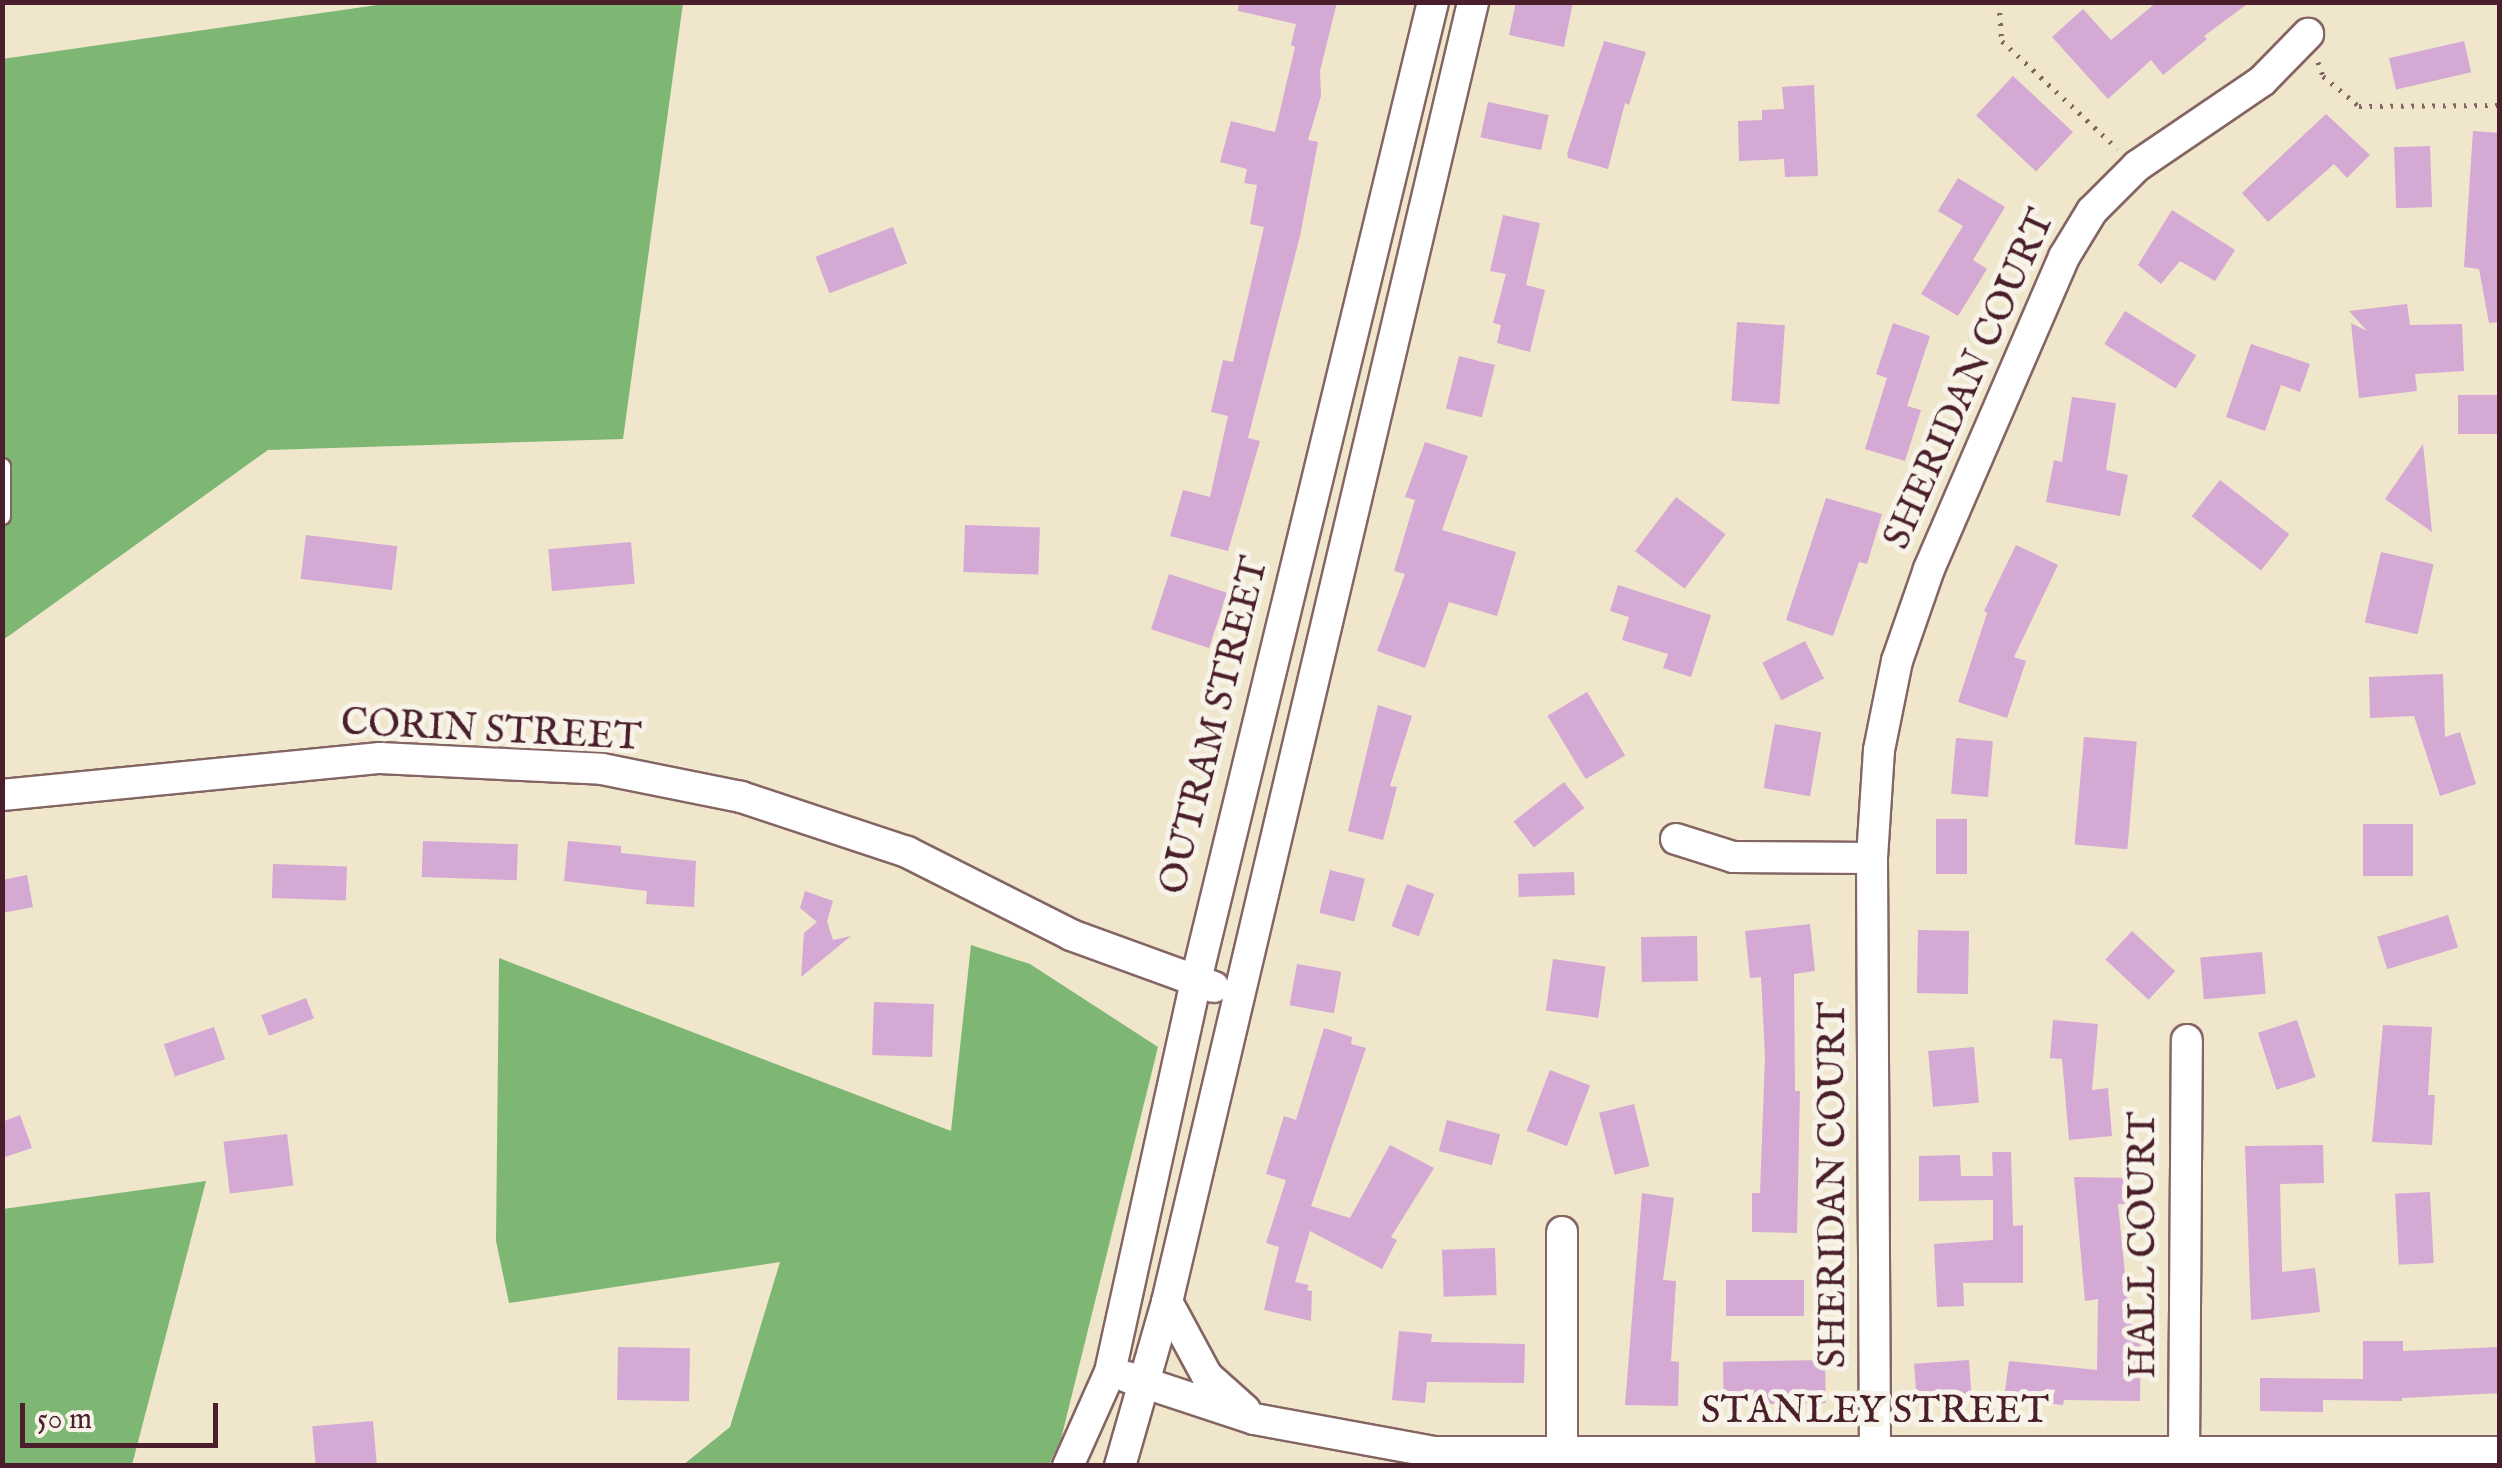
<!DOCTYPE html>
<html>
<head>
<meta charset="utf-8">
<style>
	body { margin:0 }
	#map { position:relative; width:2502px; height:1468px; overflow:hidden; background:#efe6cc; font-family:"IM FELL English",serif }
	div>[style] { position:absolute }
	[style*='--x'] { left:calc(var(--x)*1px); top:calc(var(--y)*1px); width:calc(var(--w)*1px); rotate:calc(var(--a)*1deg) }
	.forest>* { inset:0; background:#7eb774 }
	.building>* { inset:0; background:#d4a9d3; transform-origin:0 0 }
	.path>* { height:5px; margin-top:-2.5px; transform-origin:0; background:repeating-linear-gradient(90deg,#846563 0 2.5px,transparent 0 10.5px) }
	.roads { filter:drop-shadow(2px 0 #846563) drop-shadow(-2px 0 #846563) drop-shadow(0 2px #846563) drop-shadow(0 -2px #846563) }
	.service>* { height:15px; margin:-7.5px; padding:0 7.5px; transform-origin:7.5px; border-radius:7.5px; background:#fff }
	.minor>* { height:30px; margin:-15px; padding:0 15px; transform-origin:15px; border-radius:15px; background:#fff }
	span { translate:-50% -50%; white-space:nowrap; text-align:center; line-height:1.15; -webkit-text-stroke:10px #f7f3e8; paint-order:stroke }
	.street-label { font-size:38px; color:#4a1f2b }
	.frame { position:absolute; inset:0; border:5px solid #4a1f2b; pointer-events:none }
	.scale { position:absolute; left:20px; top:1403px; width:198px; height:45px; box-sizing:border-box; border:5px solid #4a1f2b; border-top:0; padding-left:12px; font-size:30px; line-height:35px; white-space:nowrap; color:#4a1f2b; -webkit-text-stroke:8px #f7f3e8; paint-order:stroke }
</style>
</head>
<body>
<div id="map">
	<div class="forest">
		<i style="clip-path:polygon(391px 3px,683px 3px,623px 439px,268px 450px,3px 640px,2px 59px)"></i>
		<i style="clip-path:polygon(971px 945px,1030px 964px,1158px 1047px,1061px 1439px,1049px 1465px,683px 1465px,730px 1427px,780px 1262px,509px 1303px,496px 1241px,499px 958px,951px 1131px)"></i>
		<i style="clip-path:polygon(206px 1181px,132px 1465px,3px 1465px,3px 1209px)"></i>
	</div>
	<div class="building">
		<i style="clip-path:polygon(1239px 2px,1337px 2px,1320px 71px,1321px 96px,1308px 140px,1318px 142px,1300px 236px,1248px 438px,1260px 441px,1228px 551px,1170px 536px,1183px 490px,1210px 497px,1228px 416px,1211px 412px,1223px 360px,1233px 362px,1264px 227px,1250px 224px,1257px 185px,1244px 183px,1247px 169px,1220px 162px,1231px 121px,1275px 132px,1295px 47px,1291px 45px,1296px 24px,1238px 11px)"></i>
		<i style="clip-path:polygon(1516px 2px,1573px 2px,1564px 47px,1509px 35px)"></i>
		<i style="clip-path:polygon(2157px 2px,2250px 2px,2204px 36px,2207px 39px,2163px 75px,2151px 60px,2108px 99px,2052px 37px,2083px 9px,2111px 40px)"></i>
		<i style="clip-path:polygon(1604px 41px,1646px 52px,1629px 105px,1625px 103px,1608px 169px,1568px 158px,1567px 154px)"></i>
		<i style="left:2464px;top:41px;width:32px;height:77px;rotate:77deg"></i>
		<i style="left:2013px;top:76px;width:82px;height:54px;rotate:43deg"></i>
		<i style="clip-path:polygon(1814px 85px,1818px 176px,1785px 177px,1784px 159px,1739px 161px,1738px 121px,1762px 120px,1762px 110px,1784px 109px,1782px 87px)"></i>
		<i style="left:1488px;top:102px;width:62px;height:36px;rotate:12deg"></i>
		<i style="clip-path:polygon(2326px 114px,2370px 155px,2347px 178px,2334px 164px,2268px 222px,2242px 193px)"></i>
		<i style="clip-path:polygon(2473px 131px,2500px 133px,2500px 322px,2489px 323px,2479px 269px,2464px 267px)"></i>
		<i style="left:2430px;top:146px;width:61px;height:36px;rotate:88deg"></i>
		<i style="clip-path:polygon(1958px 178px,2005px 207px,1973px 260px,1987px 269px,1958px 316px,1921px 294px,1963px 226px,1938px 211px)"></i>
		<i style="clip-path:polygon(2172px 210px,2235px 250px,2215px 281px,2180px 261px,2161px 284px,2138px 265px)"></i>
		<i style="clip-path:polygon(1503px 215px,1540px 223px,1526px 285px,1545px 290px,1530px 352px,1497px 343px,1501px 325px,1493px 323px,1506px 274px,1490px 271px)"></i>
		<i style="left:893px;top:227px;width:39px;height:83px;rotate:69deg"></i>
		<i style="clip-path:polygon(2407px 304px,2410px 325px,2462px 324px,2464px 371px,2415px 374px,2417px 391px,2359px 398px,2351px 323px,2367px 331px,2349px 311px)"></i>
		<i style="left:2125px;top:311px;width:84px;height:39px;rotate:32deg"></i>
		<i style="left:1737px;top:322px;width:48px;height:79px;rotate:4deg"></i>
		<i style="clip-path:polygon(1893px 323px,1930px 336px,1907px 406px,1921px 410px,1905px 461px,1865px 449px,1887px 378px,1876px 374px)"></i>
		<i style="clip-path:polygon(2251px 344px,2310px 364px,2300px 392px,2281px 385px,2265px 431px,2226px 417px)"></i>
		<i style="left:1459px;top:356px;width:37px;height:54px;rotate:14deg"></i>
		<i style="left:2458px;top:395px;width:42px;height:39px"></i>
		<i style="clip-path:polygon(2072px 397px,2116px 403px,2106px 470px,2128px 475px,2120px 516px,2046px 502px,2054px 460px,2062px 462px)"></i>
		<i style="clip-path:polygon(1425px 442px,1468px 456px,1442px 530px,1516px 552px,1497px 616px,1449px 602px,1425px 668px,1377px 651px,1405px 574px,1394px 571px,1415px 500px,1405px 497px)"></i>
		<i style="clip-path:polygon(2423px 444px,2432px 532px,2385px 499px)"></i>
		<i style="left:2220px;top:480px;width:88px;height:46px;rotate:38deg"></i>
		<i style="left:1676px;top:497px;width:62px;height:68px;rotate:37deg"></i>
		<i style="clip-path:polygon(1826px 498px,1882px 514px,1867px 564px,1859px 562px,1833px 636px,1786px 620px)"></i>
		<i style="left:965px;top:525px;width:75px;height:47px;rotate:2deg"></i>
		<i style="left:306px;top:535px;width:92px;height:44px;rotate:7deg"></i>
		<i style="left:631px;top:542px;width:42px;height:83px;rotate:85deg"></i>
		<i style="clip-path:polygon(2016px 545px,2058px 565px,2014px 657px,2026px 661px,2007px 718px,1958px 702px,1987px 613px,1984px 611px)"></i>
		<i style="left:2381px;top:552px;width:54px;height:72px;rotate:13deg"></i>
		<i style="left:1169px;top:574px;width:61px;height:58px;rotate:18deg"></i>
		<i style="clip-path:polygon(1618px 585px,1711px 615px,1691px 677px,1663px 668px,1668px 654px,1622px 640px,1629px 617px,1610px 611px)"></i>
		<i style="left:1805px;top:641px;width:42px;height:48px;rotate:63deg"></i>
		<i style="clip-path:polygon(2443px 674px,2445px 737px,2460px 732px,2476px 784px,2440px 796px,2414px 716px,2370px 718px,2369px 677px)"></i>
		<i style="left:1587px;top:692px;width:74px;height:46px;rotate:59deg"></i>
		<i style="clip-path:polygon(1378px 705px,1412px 716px,1390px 786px,1397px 787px,1383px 840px,1348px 831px)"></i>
		<i style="left:1775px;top:724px;width:47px;height:65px;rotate:10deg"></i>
		<i style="left:2084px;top:737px;width:53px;height:108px;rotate:5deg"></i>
		<i style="left:1956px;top:738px;width:37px;height:56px;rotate:5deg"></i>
		<i style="left:1564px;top:782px;width:33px;height:64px;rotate:52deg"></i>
		<i style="left:1967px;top:819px;width:55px;height:31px;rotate:90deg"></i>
		<i style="left:2363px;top:824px;width:50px;height:52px"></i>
		<i style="left:423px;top:841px;width:95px;height:36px;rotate:2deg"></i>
		<i style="clip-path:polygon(568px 841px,621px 846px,621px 853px,696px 861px,694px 907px,646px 904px,647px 891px,564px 881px)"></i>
		<i style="left:273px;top:864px;width:74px;height:34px;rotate:2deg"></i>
		<i style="left:1330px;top:870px;width:36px;height:44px;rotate:14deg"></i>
		<i style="left:1574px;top:872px;width:23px;height:56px;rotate:88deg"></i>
		<i style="clip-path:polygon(27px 875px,33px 907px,2px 913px,2px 880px)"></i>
		<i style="left:1407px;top:884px;width:29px;height:45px;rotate:20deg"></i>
		<i style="clip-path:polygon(805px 891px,833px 901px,827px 921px,833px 940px,851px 936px,801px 977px,804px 933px,817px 922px,800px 908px)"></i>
		<i style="left:2448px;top:915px;width:34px;height:74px;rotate:73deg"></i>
		<i style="clip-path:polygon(1810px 924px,1815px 971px,1794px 974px,1795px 1091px,1800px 1091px,1797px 1233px,1752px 1232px,1752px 1193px,1760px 1193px,1765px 1056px,1761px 977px,1750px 978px,1745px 931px)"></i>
		<i style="left:1918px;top:930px;width:51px;height:63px;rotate:1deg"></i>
		<i style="left:2132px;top:931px;width:59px;height:39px;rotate:43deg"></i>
		<i style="left:1697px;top:936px;width:45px;height:56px;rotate:89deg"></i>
		<i style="left:2262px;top:952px;width:42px;height:62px;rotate:85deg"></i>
		<i style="left:1553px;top:959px;width:53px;height:52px;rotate:8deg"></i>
		<i style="left:1297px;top:964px;width:45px;height:42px;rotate:10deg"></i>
		<i style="left:306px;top:998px;width:22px;height:48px;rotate:69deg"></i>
		<i style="left:874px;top:1002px;width:60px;height:53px;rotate:2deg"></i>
		<i style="clip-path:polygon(2053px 1020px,2098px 1024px,2092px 1090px,2108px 1088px,2112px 1136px,2069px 1140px,2062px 1059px,2050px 1058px)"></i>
		<i style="left:2297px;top:1020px;width:60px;height:41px;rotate:72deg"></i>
		<i style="clip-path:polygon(2383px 1025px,2432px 1027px,2428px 1095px,2435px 1095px,2432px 1145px,2372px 1142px)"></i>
		<i style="left:214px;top:1027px;width:34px;height:53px;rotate:71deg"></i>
		<i style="clip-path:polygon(1324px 1028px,1352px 1037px,1351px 1044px,1366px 1048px,1311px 1206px,1350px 1218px,1390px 1145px,1434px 1168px,1391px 1237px,1397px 1240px,1382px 1269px,1310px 1231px,1295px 1282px,1309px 1285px,1307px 1290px,1312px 1291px,1311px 1321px,1264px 1310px,1279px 1247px,1266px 1243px,1286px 1180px,1266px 1174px,1284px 1116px,1296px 1120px)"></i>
		<i style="left:1974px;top:1047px;width:56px;height:46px;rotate:85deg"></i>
		<i style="left:1550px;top:1070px;width:43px;height:65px;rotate:21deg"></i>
		<i style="left:1634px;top:1104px;width:64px;height:36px;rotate:76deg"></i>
		<i style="clip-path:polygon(20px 1115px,32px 1148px,2px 1158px,2px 1122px)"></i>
		<i style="left:1447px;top:1120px;width:55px;height:32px;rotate:15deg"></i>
		<i style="left:287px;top:1134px;width:52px;height:64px;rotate:83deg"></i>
		<i style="clip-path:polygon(2323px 1145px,2324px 1183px,2280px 1184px,2282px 1272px,2315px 1268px,2320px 1312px,2251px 1320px,2245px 1146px)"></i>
		<i style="clip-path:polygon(1992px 1152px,2011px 1152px,2013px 1226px,2023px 1225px,2023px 1283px,1963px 1283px,1964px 1306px,1937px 1307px,1934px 1244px,1993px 1240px,1993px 1200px,1919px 1201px,1919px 1156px,1960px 1155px,1961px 1176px,1993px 1176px)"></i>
		<i style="clip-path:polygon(2074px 1177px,2129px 1178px,2129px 1204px,2118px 1204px,2130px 1324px,2141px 1324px,2140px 1401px,2064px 1400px,2063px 1405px,2004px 1398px,2009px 1361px,2097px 1370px,2098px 1299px,2085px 1301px)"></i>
		<i style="left:2430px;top:1192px;width:71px;height:35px;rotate:87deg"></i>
		<i style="clip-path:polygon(1642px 1193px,1674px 1198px,1663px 1280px,1676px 1281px,1671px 1361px,1679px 1362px,1678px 1406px,1625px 1405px)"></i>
		<i style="left:1495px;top:1248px;width:47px;height:53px;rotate:88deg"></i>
		<i style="left:1726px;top:1280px;width:78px;height:36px"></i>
		<i style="clip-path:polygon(1399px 1331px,1432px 1334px,1431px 1342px,1525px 1344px,1524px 1383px,1427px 1382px,1425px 1403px,1392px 1400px)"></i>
		<i style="clip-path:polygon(2363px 1341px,2403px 1341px,2403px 1351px,2500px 1347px,2500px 1393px,2402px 1398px,2402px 1401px,2323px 1400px,2323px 1412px,2260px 1411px,2260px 1378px,2363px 1379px)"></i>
		<i style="left:618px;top:1347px;width:72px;height:53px;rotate:1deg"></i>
		<i style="left:1825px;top:1360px;width:43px;height:102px;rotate:89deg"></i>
		<i style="left:1969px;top:1360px;width:41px;height:55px;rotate:86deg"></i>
		<i style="left:373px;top:1421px;width:45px;height:61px;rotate:85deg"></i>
	</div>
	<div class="path">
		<i style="--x:1999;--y:2;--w:39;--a:86"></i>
		<i style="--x:2002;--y:41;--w:158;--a:43"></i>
		<i style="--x:2318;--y:62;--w:15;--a:70"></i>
		<i style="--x:2323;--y:76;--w:47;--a:39.8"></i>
		<i style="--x:2359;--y:106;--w:141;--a:-0.4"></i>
	</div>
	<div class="roads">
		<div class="service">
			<i style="--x:2;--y:466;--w:50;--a:90"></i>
		</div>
		<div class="minor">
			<i style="--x:2;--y:795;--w:380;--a:-5.6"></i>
			<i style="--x:380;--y:758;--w:222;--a:2.8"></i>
			<i style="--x:602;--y:769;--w:142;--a:11.4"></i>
			<i style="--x:741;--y:797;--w:175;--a:18.3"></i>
			<i style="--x:907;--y:852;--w:184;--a:26.8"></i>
			<i style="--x:1071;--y:935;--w:152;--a:20"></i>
			<i style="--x:1676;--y:839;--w:60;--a:17.5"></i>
			<i style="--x:1733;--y:857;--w:139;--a:0.4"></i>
			<i style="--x:1562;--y:1232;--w:223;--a:90"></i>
			<i style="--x:1167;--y:1302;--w:84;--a:61.6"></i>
			<i style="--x:1207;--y:1376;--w:51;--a:41.8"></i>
			<i style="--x:1127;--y:1377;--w:134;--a:18.3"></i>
			<i style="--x:1254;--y:1419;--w:182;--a:10.4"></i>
			<i style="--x:1433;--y:1452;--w:1067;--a:0"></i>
			<i style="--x:2184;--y:1451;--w:411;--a:-89.6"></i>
			<i style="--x:1875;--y:1453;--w:595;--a:-90.29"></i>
			<i style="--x:1872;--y:858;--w:108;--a:-86.3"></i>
			<i style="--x:1879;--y:750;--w:91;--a:-78.6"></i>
			<i style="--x:1897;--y:661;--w:97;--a:-70.8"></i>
			<i style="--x:1929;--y:569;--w:340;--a:-66.6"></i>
			<i style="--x:2064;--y:257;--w:54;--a:-58.7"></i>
			<i style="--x:2092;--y:211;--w:64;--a:-45"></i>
			<i style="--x:2137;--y:166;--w:151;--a:-34.2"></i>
			<i style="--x:2262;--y:81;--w:66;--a:-45.6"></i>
			<i style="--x:1068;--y:1466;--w:103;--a:-65.9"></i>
			<i style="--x:1110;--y:1372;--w:401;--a:-77.6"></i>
			<i style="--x:1196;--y:980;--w:1006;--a:-76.38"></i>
			<i style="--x:1120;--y:1466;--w:171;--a:-74"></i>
			<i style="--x:1167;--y:1302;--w:1336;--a:-76.75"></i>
		</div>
	</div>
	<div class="street-label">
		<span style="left:1971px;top:380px;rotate:-66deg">SHERIDAN COURT</span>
		<span style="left:1216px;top:726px;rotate:-76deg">OUTRAM STREET</span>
		<span style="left:491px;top:732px;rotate:3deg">CORIN STREET</span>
		<span style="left:1835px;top:1185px;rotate:-90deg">SHERIDAN COURT</span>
		<span style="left:2145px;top:1245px;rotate:-90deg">HALL COURT</span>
		<span style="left:1875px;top:1413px">STANLEY STREET</span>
	</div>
	<div class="frame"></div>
	<div class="scale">50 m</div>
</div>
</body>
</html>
